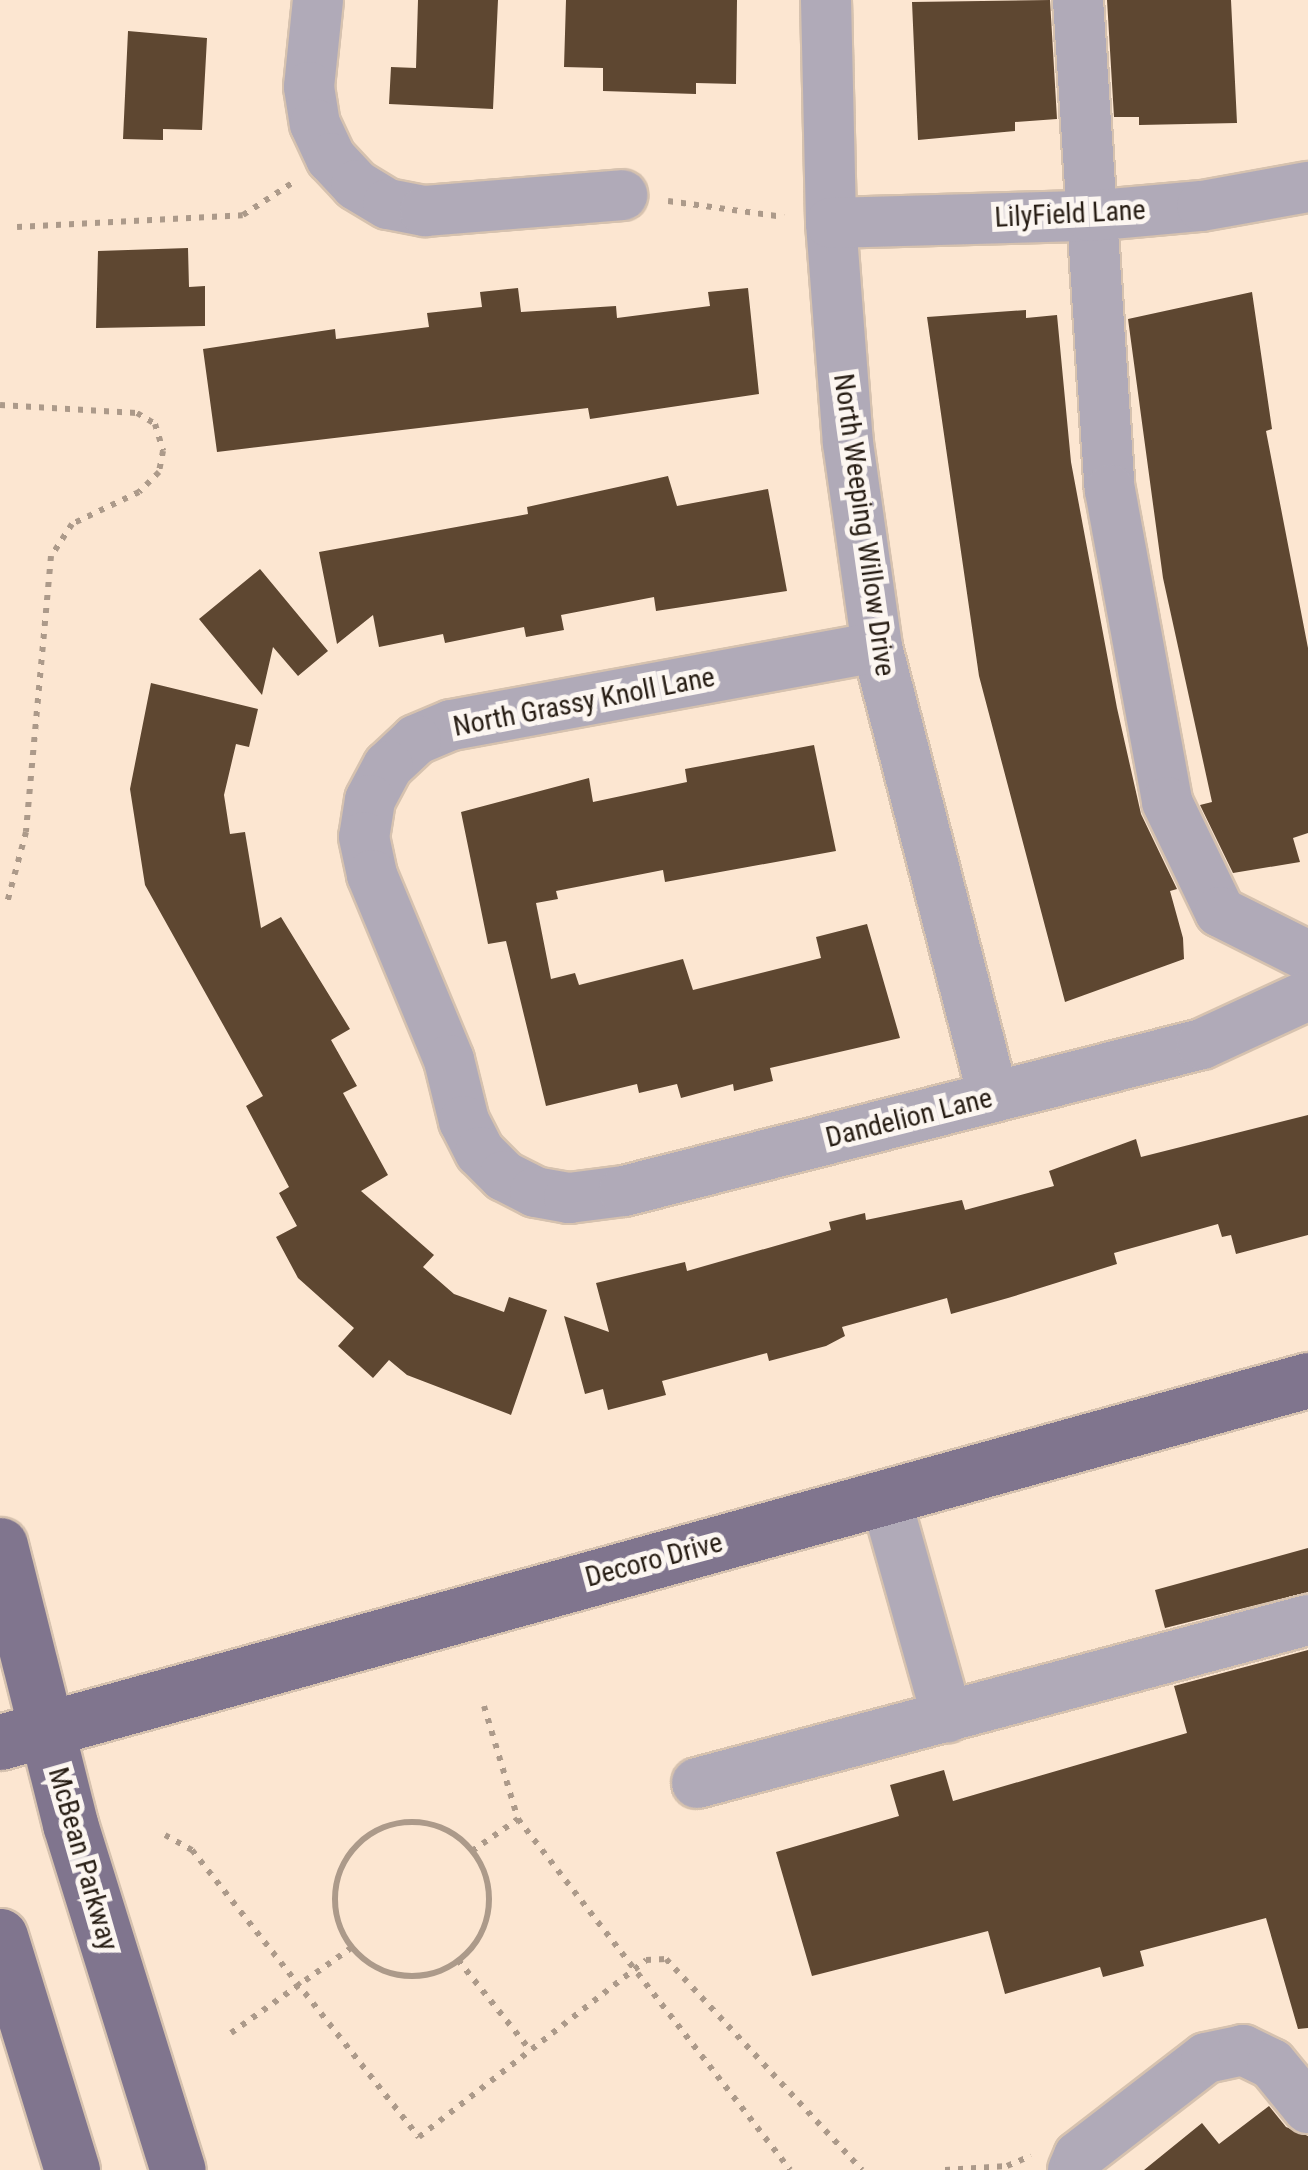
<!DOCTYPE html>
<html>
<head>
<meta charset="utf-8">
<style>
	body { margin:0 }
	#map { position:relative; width:1308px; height:2170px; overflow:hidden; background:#fce6d1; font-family:"Roboto Condensed",sans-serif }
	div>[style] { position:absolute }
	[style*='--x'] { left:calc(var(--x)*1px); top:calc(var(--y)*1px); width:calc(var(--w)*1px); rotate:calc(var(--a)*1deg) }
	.building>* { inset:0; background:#5e4731 }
	.path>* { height:6px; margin-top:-3px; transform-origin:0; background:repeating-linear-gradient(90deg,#ac9a8a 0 5px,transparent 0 13px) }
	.path>.ring { margin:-3px; padding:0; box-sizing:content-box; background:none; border:6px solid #ac9a8a; border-radius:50% }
	.roads { filter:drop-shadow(2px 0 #d6c2af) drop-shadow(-2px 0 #d6c2af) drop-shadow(0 2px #d6c2af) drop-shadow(0 -2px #d6c2af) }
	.minor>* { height:50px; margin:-25px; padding:0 25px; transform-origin:25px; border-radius:25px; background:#b0aab8 }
	.major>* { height:55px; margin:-27.5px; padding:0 27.5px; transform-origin:27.5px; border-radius:27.5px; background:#80758e }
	span { translate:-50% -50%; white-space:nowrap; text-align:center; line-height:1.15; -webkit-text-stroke:10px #fcf6f1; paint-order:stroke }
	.street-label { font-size:28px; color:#271d14 }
</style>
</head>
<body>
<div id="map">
	<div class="building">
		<i style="clip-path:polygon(418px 0,498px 0,493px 109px,389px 104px,391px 67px,416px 68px)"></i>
		<i style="clip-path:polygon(566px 0,737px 0,736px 84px,696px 83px,696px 94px,603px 91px,603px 68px,564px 67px)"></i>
		<i style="clip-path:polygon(1050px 0,1057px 119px,1015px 122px,1015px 131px,918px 140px,912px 2px)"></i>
		<i style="clip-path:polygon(1107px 0,1231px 0,1237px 123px,1139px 125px,1139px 117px,1114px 117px)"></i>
		<i style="clip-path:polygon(128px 31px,207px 38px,202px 130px,163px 129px,163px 140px,123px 139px)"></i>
		<i style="clip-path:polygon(188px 248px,189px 287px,205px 286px,205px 326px,96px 328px,98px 251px)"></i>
		<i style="clip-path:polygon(518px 288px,521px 312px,616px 306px,617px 318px,710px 306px,708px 292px,748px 288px,759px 394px,590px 419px,588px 408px,217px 452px,203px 349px,335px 329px,336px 339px,429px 327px,427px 313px,482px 307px,480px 292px)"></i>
		<i style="clip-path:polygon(1252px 292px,1272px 429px,1266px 431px,1308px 648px,1308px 833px,1293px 838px,1300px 862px,1233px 873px,1200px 805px,1212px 802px,1163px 578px,1128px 319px)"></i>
		<i style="clip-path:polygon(1026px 310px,1026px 318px,1057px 315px,1071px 462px,1117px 708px,1141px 814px,1177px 889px,1170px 891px,1183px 938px,1184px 959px,1065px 1002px,979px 676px,927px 317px)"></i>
		<i style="clip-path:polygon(668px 476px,677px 506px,768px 489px,787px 591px,656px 611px,654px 597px,561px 615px,564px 630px,526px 637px,524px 627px,445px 643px,443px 634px,379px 647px,373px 615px,337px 644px,319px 552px,528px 514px,527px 507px)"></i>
		<i style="clip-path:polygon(260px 569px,328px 651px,298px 676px,273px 647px,262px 695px,199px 619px)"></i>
		<i style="clip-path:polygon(151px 683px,258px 709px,249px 747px,236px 744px,224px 795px,230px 834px,245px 832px,261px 928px,281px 917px,350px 1029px,331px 1040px,357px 1086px,343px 1093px,388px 1175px,361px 1191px,434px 1255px,423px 1267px,454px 1294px,504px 1312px,509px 1297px,547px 1310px,511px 1415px,407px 1375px,389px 1360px,373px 1378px,338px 1346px,354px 1328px,298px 1278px,276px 1237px,297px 1226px,279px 1193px,289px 1187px,246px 1106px,263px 1096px,145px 885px,130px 789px)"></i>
		<i style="clip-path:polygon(814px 745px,836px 851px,665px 882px,663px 870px,556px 891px,558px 899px,536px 903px,551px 979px,575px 973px,579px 985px,683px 959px,693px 990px,821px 958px,816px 937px,867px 924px,900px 1038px,770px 1068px,773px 1081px,734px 1091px,733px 1084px,681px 1098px,677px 1084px,639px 1093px,637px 1084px,546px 1106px,506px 941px,488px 944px,461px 812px,589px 778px,593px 802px,687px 782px,685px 769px)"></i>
		<i style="clip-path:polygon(1308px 1115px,1308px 1235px,1236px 1254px,1231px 1235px,1222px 1237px,1218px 1224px,1114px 1253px,1117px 1264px,1008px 1298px,951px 1314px,947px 1298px,842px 1327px,845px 1336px,826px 1346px,769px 1361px,767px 1353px,662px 1381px,666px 1395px,608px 1410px,603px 1389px,585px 1394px,564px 1316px,609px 1332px,596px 1283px,685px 1262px,687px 1271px,831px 1230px,829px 1222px,865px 1213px,866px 1220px,962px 1200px,965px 1210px,1054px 1186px,1049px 1171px,1136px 1139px,1141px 1157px)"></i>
		<i style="clip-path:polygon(1308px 1548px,1308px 1592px,1165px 1628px,1155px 1590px)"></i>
		<i style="clip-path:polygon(1308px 1650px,1308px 2028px,1298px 2029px,1266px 1918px,1140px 1951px,1144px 1966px,1103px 1977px,1100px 1967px,1005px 1994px,988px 1931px,812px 1976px,776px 1852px,899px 1816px,890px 1785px,944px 1770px,953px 1801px,1187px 1733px,1174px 1686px)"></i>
		<i style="clip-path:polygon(1269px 2106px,1286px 2127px,1308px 2136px,1308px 2170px,1144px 2170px,1202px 2123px,1219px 2144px)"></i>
	</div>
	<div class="path">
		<i style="--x:668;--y:201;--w:117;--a:7.9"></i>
		<i style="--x:17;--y:227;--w:226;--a:-3"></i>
		<i style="--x:243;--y:215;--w:59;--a:-33.1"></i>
		<i style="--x:0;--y:405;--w:137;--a:3.3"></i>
		<i style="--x:137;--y:413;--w:21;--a:31"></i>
		<i style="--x:155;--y:424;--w:28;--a:73"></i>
		<i style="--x:163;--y:451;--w:21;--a:101"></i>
		<i style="--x:159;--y:472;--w:28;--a:135"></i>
		<i style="--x:139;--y:492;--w:74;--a:154.5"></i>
		<i style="--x:72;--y:524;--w:38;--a:123"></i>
		<i style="--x:51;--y:556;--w:277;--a:95.2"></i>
		<i style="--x:26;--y:832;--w:73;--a:105"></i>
		<i style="--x:484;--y:1706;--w:118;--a:73.3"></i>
		<i style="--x:518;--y:1819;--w:444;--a:52.2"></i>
		<i class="ring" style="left:335px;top:1822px;width:148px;height:148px"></i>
		<i style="--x:165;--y:1835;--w:31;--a:29"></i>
		<i style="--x:192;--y:1850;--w:366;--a:51.7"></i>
		<i style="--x:419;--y:2137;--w:288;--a:-37.9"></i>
		<i style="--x:646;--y:1960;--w:20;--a:-3"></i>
		<i style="--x:666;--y:1959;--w:288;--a:47.1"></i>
		<i style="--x:472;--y:1851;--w:56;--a:-34.8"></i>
		<i style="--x:458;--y:1960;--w:115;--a:51.3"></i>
		<i style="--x:231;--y:2033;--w:147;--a:-35.3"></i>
		<i style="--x:945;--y:2170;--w:62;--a:-3.7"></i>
		<i style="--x:1007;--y:2166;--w:26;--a:-23"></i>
	</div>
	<div class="roads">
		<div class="minor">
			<i style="--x:318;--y:0;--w:87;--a:95.9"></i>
			<i style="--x:309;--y:87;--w:37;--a:81"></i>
			<i style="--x:315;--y:124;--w:38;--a:65"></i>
			<i style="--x:331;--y:158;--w:37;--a:47"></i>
			<i style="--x:356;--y:185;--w:37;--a:31"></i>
			<i style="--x:388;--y:204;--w:38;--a:11"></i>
			<i style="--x:425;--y:211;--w:198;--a:-4.6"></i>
			<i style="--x:826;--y:0;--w:223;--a:88.7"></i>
			<i style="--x:831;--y:223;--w:221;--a:85.6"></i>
			<i style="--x:848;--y:443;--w:206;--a:81.9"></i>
			<i style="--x:877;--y:647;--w:464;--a:75.5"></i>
			<i style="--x:1078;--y:0;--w:491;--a:86.3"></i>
			<i style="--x:1110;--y:490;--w:317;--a:79.6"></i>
			<i style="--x:1167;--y:802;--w:122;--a:64.3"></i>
			<i style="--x:1220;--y:912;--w:98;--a:26.6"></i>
			<i style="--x:831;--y:223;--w:258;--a:-1.6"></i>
			<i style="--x:1089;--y:216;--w:113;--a:-5.1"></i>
			<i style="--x:1202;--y:206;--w:108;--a:-10.2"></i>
			<i style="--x:877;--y:647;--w:433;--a:169.6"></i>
			<i style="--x:451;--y:725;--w:38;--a:157"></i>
			<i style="--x:416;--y:740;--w:38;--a:137"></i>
			<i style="--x:388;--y:766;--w:38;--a:118"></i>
			<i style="--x:370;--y:800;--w:37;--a:99"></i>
			<i style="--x:364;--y:837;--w:39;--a:78"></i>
			<i style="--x:372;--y:875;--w:200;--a:67.4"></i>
			<i style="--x:449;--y:1060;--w:63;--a:76.2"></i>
			<i style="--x:464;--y:1121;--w:35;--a:63"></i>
			<i style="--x:480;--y:1152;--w:34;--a:45"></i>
			<i style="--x:504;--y:1176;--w:35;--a:27"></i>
			<i style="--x:535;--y:1192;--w:35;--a:10"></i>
			<i style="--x:569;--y:1198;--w:55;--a:-7.3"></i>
			<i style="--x:624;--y:1191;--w:596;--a:-14.27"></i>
			<i style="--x:1202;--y:1044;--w:117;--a:-24.8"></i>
			<i style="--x:885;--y:1496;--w:230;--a:74.3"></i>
			<i style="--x:697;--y:1783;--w:632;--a:-14.94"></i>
			<i style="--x:1073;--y:2170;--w:15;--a:-67"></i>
			<i style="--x:1079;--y:2156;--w:160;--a:-37.7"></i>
			<i style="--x:1206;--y:2058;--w:38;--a:-12"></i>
			<i style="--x:1243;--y:2050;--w:32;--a:26"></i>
			<i style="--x:1272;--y:2064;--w:57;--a:50.7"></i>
		</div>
		<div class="major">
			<i style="--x:0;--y:1545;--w:288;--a:75.9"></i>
			<i style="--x:70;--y:1824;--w:362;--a:72.7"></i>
			<i style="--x:0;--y:1742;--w:1357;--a:-15.47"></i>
			<i style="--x:0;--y:1936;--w:245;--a:72.9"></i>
		</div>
	</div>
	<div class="street-label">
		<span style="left:1070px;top:214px;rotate:-3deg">LilyField Lane</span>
		<span style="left:864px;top:525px;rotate:82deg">North Weeping Willow Drive</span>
		<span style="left:584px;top:702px;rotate:-11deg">North Grassy Knoll Lane</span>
		<span style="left:909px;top:1118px;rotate:-14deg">Dandelion Lane</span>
		<span style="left:654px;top:1560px;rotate:-15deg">Decoro Drive</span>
		<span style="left:83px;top:1859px;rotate:74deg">McBean Parkway</span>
	</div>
</div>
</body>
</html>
